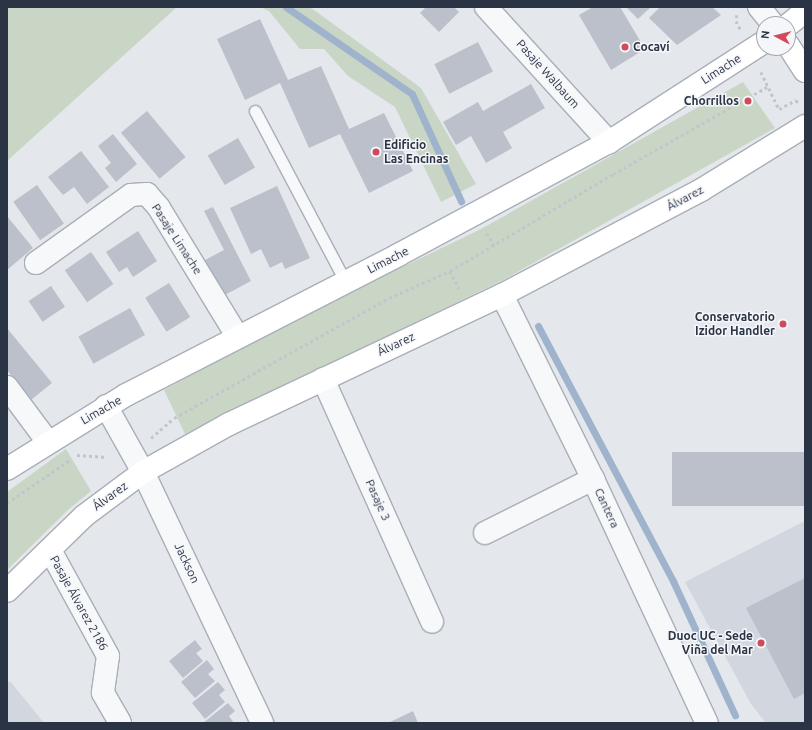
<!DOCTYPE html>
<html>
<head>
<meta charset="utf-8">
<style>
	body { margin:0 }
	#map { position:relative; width:812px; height:730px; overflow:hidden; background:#e4e7ec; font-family:Ubuntu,sans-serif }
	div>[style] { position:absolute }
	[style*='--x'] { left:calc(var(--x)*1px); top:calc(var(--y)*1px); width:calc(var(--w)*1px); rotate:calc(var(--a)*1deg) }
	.built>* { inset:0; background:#d2d6de }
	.green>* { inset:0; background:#c9d6c5 }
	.stream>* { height:7px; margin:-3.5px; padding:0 3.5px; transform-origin:3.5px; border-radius:3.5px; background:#9fb4cc }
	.building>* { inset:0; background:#bbc0ca; transform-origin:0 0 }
	.path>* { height:2.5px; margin-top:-1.25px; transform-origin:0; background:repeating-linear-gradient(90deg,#c2c5cb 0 3px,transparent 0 6px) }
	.roads { filter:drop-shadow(1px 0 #a9aeb7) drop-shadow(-1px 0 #a9aeb7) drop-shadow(0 1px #a9aeb7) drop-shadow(0 -1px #a9aeb7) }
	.service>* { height:11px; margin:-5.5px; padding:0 5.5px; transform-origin:5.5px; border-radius:5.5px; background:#f7f8fa }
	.minor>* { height:22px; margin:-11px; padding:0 11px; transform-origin:11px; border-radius:11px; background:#f7f8fa }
	.tertiary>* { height:22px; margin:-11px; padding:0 11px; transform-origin:11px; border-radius:11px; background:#f7f8fa }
	.primary>* { height:22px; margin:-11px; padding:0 11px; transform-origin:11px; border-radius:11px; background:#fff }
	.dots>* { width:11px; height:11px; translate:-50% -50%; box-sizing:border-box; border:2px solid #f4f6f9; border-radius:50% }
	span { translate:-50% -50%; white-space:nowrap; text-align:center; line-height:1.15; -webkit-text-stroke:3px #f4f6f9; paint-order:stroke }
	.poi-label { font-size:12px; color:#2b3445; font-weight:700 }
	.left { translate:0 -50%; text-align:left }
	.right { translate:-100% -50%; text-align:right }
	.street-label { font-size:12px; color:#2b3445 }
	.frame { position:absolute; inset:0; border:8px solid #2b3445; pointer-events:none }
	.north { position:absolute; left:756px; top:16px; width:40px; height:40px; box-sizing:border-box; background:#f4f6f9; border:1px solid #a4a8b1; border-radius:50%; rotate:277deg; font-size:11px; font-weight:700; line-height:16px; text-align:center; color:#2b3445 }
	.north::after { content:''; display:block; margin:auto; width:14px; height:18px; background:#d1495b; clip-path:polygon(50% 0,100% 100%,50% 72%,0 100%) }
</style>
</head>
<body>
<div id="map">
	<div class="built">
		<i style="clip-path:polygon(805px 521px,805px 723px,766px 723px,751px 704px,685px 582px)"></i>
		<i style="clip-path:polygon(10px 681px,44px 723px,7px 723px,7px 684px)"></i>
	</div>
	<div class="green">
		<i style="clip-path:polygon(7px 7px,177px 7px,7px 161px)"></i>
		<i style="clip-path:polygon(260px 7px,310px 7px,421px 88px,476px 184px,441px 202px,395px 107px,348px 76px,324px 49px,300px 49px,269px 11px)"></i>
		<i style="clip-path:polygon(743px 82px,775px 128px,503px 280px,185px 434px,164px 390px,299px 317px,481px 229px)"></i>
		<i style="clip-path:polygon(66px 449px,91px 491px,69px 509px,7px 570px,7px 492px)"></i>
	</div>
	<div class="stream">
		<i style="--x:286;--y:7;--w:153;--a:34.6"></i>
		<i style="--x:412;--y:94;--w:118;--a:65.4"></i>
		<i style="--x:538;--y:326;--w:289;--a:62.1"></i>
		<i style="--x:673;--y:581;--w:148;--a:65.2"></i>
	</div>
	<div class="building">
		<i style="clip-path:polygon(426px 7px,454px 7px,459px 12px,439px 32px,420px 13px)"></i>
		<i style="clip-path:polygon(593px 7px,620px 7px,645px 49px,611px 70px,579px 15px)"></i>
		<i style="clip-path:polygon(626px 7px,651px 7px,638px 19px)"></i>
		<i style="clip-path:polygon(660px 7px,712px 7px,721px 15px,677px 45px,649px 18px)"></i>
		<i style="clip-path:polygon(260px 19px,288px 80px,321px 66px,349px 129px,384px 113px,413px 171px,369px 193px,340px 134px,309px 148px,280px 83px,245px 100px,217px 39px)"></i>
		<i style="left:478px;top:42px;width:33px;height:49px;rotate:63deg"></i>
		<i style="clip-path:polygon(531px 84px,545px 108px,503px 132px,512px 148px,486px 163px,471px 136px,456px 145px,443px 122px,478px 102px,483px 111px)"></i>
		<i style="left:147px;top:111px;width:60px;height:34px;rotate:50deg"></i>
		<i style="clip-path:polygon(113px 134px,137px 164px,116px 182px,105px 168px,111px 163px,98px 146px)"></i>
		<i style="left:238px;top:138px;width:34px;height:35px;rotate:60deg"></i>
		<i style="clip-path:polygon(81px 151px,109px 187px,87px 204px,74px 187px,63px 195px,48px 177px)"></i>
		<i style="left:37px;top:185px;width:47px;height:29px;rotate:55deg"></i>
		<i style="clip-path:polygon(277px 186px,310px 258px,285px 269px,282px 262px,270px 268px,261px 249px,251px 254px,230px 208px)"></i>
		<i style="clip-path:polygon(213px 207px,251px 281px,223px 296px,205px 260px,224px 250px,204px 211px)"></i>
		<i style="clip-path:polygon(7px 216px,33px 248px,7px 270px)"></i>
		<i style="clip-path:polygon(138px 231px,157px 261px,133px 277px,127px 267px,119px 272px,106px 252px)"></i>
		<i style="left:91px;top:252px;width:39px;height:32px;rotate:55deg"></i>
		<i style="left:169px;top:283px;width:40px;height:28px;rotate:58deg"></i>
		<i style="left:51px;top:286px;width:25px;height:27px;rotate:56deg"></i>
		<i style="left:130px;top:308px;width:31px;height:59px;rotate:61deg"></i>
		<i style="clip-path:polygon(7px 328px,52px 383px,31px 400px,7px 370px)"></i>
		<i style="left:805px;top:452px;width:54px;height:133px;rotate:90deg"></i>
		<i style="clip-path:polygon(805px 578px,805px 693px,794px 699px,746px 608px)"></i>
		<i style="clip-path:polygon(195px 640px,202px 649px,196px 653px,203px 661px,183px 678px,169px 661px)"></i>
		<i style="clip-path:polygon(207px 660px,214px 669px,208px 674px,215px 681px,195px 698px,181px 682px)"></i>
		<i style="clip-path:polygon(218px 682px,225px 690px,219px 695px,225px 702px,205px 719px,192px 703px)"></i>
		<i style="clip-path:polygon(228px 703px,235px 711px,229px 716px,234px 723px,203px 723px)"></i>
		<i style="clip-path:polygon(413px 711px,418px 723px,388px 723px)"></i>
	</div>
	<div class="path">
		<i style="--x:737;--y:15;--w:6;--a:99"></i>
		<i style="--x:736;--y:21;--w:10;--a:61"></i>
		<i style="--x:761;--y:72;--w:41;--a:64.1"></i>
		<i style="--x:779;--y:109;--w:19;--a:-28"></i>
		<i style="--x:796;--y:100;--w:5;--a:53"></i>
		<i style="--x:487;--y:233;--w:14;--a:60"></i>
		<i style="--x:450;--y:271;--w:20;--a:63"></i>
		<i style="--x:151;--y:438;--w:30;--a:-41"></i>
		<i style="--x:174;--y:418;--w:246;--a:-29.2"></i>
		<i style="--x:389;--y:298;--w:67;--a:-23.9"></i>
		<i style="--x:450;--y:271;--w:190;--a:-30.8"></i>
		<i style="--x:613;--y:174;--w:177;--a:-29.5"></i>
		<i style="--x:77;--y:455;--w:30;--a:4"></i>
		<i style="--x:7;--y:503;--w:78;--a:-34.5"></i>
	</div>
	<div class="roads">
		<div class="service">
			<i style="--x:255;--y:111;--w:192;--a:62.1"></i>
		</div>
		<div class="minor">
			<i style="--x:486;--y:7;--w:183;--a:47.7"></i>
			<i style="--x:36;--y:263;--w:117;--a:-35.6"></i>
			<i style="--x:131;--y:195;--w:16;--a:-4"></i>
			<i style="--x:147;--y:194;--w:18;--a:49"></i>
			<i style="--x:159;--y:208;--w:150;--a:58.6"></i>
			<i style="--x:502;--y:295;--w:205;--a:63.7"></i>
			<i style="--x:593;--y:479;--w:269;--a:65"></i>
			<i style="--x:323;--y:379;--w:266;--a:65.8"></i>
			<i style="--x:7;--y:387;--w:69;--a:53.3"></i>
			<i style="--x:106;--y:406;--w:76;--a:60.7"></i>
			<i style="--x:143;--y:472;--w:278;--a:64.6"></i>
			<i style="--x:485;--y:533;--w:121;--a:-26.6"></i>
			<i style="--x:50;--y:550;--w:121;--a:61.3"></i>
			<i style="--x:108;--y:656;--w:37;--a:98"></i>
			<i style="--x:103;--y:693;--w:34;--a:60"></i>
		</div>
		<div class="tertiary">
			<i style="--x:759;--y:7;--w:22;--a:51"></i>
		</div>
		<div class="primary">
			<i style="--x:788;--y:25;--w:22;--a:-39"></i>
			<i style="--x:788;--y:45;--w:31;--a:57"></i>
			<i style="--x:7;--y:469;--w:140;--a:-31.9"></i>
			<i style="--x:126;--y:395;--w:306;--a:-27.2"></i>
			<i style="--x:398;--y:255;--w:239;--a:-28.2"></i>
			<i style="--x:609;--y:142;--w:184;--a:-32.8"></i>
			<i style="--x:7;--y:591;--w:107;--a:-44.2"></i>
			<i style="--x:84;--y:516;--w:74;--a:-36.7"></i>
			<i style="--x:143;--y:472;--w:98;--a:-29.2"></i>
			<i style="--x:229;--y:424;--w:302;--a:-25.3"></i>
			<i style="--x:502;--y:295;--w:225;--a:-27.8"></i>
			<i style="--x:701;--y:190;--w:122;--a:-31.6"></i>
		</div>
	</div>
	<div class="dots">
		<i style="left:625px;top:47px;background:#d1495b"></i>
		<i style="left:748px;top:101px;background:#d1495b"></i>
		<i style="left:376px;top:152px;background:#d1495b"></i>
		<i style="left:783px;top:324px;background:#d1495b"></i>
		<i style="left:761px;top:643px;background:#d1495b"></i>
	</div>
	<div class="poi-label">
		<span class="left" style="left:633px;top:47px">Cocaví</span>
		<span class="right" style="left:739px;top:101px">Chorrillos</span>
		<span class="left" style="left:384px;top:152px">Edificio<br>Las Encinas</span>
		<span class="right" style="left:775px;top:324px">Conservatorio<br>Izidor Handler</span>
		<span class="right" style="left:753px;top:643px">Duoc UC - Sede<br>Viña del Mar</span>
	</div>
	<div class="street-label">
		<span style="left:721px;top:69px;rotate:-33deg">Limache</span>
		<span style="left:548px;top:74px;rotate:48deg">Pasaje Walbaum</span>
		<span style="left:685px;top:198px;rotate:-28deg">Álvarez</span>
		<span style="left:177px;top:239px;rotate:57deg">Pasaje Limache</span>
		<span style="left:388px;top:260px;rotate:-27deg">Limache</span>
		<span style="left:396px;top:344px;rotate:-25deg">Álvarez</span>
		<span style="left:101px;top:410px;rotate:-30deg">Limache</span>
		<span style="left:110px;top:496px;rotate:-36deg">Álvarez</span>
		<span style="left:378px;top:500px;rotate:66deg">Pasaje 3</span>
		<span style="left:607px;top:508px;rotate:65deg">Cantera</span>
		<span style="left:187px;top:563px;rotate:65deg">Jackson</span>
		<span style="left:79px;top:603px;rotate:61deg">Pasaje Álvarez 2186</span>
	</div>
	<div class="frame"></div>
	<div class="north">N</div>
</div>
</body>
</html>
